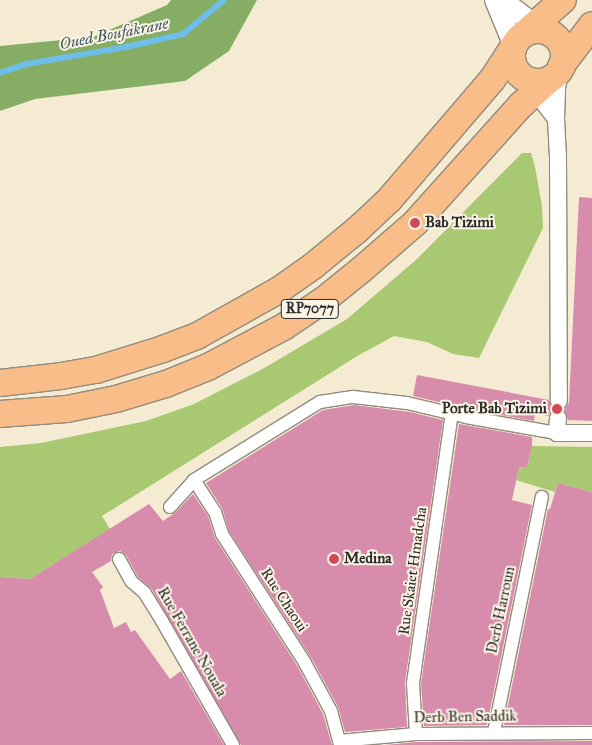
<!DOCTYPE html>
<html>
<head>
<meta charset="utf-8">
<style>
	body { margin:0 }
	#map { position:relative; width:592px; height:745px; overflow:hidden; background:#f4ebd2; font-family:"IM FELL Great Primer",serif }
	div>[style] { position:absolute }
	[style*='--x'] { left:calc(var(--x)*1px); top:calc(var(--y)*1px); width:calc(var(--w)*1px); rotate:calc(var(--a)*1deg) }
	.green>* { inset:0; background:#a8c972 }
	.forest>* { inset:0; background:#86ad64 }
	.stream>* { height:6px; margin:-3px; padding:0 3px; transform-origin:3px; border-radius:3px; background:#6ebee9 }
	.building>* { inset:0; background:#d88cac }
	.roads { filter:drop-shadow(1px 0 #908b7e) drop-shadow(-1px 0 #908b7e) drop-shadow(0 1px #908b7e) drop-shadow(0 -1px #908b7e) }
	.pedestrian>* { height:12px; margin:-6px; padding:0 6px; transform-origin:6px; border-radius:6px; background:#fff }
	.minor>* { height:16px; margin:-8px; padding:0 8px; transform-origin:8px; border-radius:8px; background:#fff }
	.tertiary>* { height:20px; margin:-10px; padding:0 10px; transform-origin:10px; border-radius:10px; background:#fff }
	.primary>* { height:26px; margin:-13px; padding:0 13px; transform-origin:13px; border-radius:13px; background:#f8bd88 }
	.primary>.ring { margin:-13px; padding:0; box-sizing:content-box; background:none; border:26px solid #f8bd88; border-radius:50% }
	.dots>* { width:14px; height:14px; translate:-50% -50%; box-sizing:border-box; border:2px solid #fcf5e5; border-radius:50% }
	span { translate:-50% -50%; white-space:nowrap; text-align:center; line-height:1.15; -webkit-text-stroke:4px #fcf5e5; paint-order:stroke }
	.shield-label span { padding:1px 4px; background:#fcf5e5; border:1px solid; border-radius:4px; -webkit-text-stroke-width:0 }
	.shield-label { font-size:14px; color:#2b2b2b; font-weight:700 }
	.poi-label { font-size:15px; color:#2b2b2b; font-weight:700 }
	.left { translate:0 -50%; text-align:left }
	.right { translate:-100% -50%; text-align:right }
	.street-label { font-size:15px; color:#2b2b2b }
	.water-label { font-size:16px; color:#3f5764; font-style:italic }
</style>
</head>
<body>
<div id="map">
	<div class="green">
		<i style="clip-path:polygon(522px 153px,531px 153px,535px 167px,542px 206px,543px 228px,479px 358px,453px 354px,427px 342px,394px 336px,359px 355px,102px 516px,110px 529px,30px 579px,0 577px,0 447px,41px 443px,146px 421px,194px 404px,266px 367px,347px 319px,417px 259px)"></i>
		<i style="clip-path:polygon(532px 446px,592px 447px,592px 492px,558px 483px,555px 492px,516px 480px,519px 467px,527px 468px)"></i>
	</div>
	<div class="forest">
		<i style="clip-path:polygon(171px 0,257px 0,229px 51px,185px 81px,35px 99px,0 111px,0 46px,93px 37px,167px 5px)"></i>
	</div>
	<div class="stream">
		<i style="--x:0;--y:73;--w:28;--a:-19"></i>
		<i style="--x:26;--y:64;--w:101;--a:-9.6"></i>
		<i style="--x:126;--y:47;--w:58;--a:-12.8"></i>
		<i style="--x:183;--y:34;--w:53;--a:-39.7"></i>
	</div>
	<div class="building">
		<i style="clip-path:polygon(579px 197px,592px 198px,592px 421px,568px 420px,564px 410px,569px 403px)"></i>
		<i style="clip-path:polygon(417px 375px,549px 400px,553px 409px,548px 416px,535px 413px,534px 421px,468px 409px,413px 396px)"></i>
		<i style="clip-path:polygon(354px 405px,410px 412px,443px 420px,405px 682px,407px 727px,345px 732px,338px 707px,312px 659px,229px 531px,222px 508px,206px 483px,323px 410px)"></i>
		<i style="clip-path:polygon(459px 424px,532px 437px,532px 446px,527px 468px,519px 467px,512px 500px,532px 505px,487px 725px,424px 726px,421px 683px)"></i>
		<i style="clip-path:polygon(558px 483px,592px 492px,592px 725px,504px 725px,548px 509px,550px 509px)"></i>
		<i style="clip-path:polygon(193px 494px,208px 516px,215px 538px,298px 667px,323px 714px,332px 745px,241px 745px,151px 588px,138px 577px,126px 555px,120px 551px,112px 554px,111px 561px,92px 572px,103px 587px,100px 590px,114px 628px,126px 622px,131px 632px,135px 630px,170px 679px,181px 671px,224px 745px,0 745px,0 577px,30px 579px,149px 504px,163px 521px,176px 512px)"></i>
		<i style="clip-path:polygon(592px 741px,592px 745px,385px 745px,416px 742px)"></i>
	</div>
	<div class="roads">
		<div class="pedestrian">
			<i style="--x:194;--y:480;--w:38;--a:57"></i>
			<i style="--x:215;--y:512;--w:23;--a:72"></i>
			<i style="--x:222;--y:534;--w:153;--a:57.2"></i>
			<i style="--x:305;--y:663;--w:55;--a:61.6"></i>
			<i style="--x:331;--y:711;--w:35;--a:75"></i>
			<i style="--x:170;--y:507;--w:36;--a:-48"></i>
			<i style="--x:194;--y:480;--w:148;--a:-31.8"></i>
			<i style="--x:320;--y:402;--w:33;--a:-9"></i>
			<i style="--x:353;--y:397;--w:54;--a:6.3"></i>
			<i style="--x:407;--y:403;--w:61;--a:13.3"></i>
			<i style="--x:466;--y:417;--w:92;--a:10"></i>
			<i style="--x:119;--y:559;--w:26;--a:61"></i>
			<i style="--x:132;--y:582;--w:16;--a:40"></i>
			<i style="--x:144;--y:592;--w:34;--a:58"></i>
			<i style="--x:162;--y:621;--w:143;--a:60.2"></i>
			<i style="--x:494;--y:732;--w:240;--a:-78.5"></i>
			<i style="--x:416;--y:734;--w:51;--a:-93.4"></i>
			<i style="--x:413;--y:683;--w:273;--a:-81.8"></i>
			<i style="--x:339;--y:741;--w:77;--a:-5.2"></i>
			<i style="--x:416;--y:734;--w:176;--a:-0.3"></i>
		</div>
		<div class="minor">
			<i style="--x:524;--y:77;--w:53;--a:52.7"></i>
			<i style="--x:556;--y:119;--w:32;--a:-88"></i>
			<i style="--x:557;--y:87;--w:19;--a:-78"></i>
			<i style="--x:556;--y:119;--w:38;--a:87"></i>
			<i style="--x:558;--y:157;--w:244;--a:89.8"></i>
			<i style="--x:558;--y:418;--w:15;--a:94"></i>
			<i style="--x:557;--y:433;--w:35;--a:0"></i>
		</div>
		<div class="tertiary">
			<i style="--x:495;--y:0;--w:50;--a:67.6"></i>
			<i style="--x:502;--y:0;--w:41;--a:37.1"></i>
			<i style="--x:535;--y:25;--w:16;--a:27"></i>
		</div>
		<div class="primary">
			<i class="ring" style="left:512px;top:30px;width:26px;height:26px"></i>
			<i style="--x:525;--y:33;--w:50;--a:-41"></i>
			<i style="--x:561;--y:66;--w:51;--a:-52.9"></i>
			<i style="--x:0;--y:383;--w:61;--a:-6.5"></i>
			<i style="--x:61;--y:376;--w:36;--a:-10"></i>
			<i style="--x:96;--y:370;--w:70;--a:-17.4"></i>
			<i style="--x:163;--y:349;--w:36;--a:-21"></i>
			<i style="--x:197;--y:336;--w:94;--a:-29.3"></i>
			<i style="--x:279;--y:290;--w:42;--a:-35.2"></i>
			<i style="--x:313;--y:266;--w:57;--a:-39.3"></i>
			<i style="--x:357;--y:230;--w:44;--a:-43.2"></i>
			<i style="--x:389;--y:200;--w:158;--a:-49.4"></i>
			<i style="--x:492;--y:80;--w:40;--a:-57.1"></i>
			<i style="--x:0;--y:414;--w:67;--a:-4.3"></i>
			<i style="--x:67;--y:409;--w:50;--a:-11.5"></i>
			<i style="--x:116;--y:399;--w:52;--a:-16.7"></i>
			<i style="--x:166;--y:384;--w:45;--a:-22"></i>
			<i style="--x:208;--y:367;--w:87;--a:-28"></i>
			<i style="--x:285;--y:326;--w:48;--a:-34"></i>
			<i style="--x:325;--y:299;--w:46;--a:-38.9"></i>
			<i style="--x:361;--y:270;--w:72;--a:-41"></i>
			<i style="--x:415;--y:223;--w:159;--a:-48.1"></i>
			<i style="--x:521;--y:105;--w:39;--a:-42"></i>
		</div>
	</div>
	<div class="dots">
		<i style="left:415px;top:223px;background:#d1495b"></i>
		<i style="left:557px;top:409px;background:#d1495b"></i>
		<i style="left:334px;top:559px;background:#d1495b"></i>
	</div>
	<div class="shield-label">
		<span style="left:310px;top:309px">RP7077</span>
	</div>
	<div class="poi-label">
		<span class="left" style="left:425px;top:223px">Bab Tizimi</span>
		<span class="right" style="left:547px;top:409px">Porte Bab Tizimi</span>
		<span class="left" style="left:344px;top:559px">Medina</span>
	</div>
	<div class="street-label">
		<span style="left:413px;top:571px;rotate:-82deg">Rue Skaiet Hmadcha</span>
		<span style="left:284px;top:600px;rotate:57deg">Rue Chaoui</span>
		<span style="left:501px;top:610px;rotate:-78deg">Derb Harroun</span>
		<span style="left:192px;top:642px;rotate:60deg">Rue Ferrane Nouala</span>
		<span style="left:465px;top:717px;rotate:-1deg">Derb Ben Saddik</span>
	</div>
	<div class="water-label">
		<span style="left:114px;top:34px;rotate:-11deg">Oued Boufakrane</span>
	</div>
</div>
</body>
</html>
